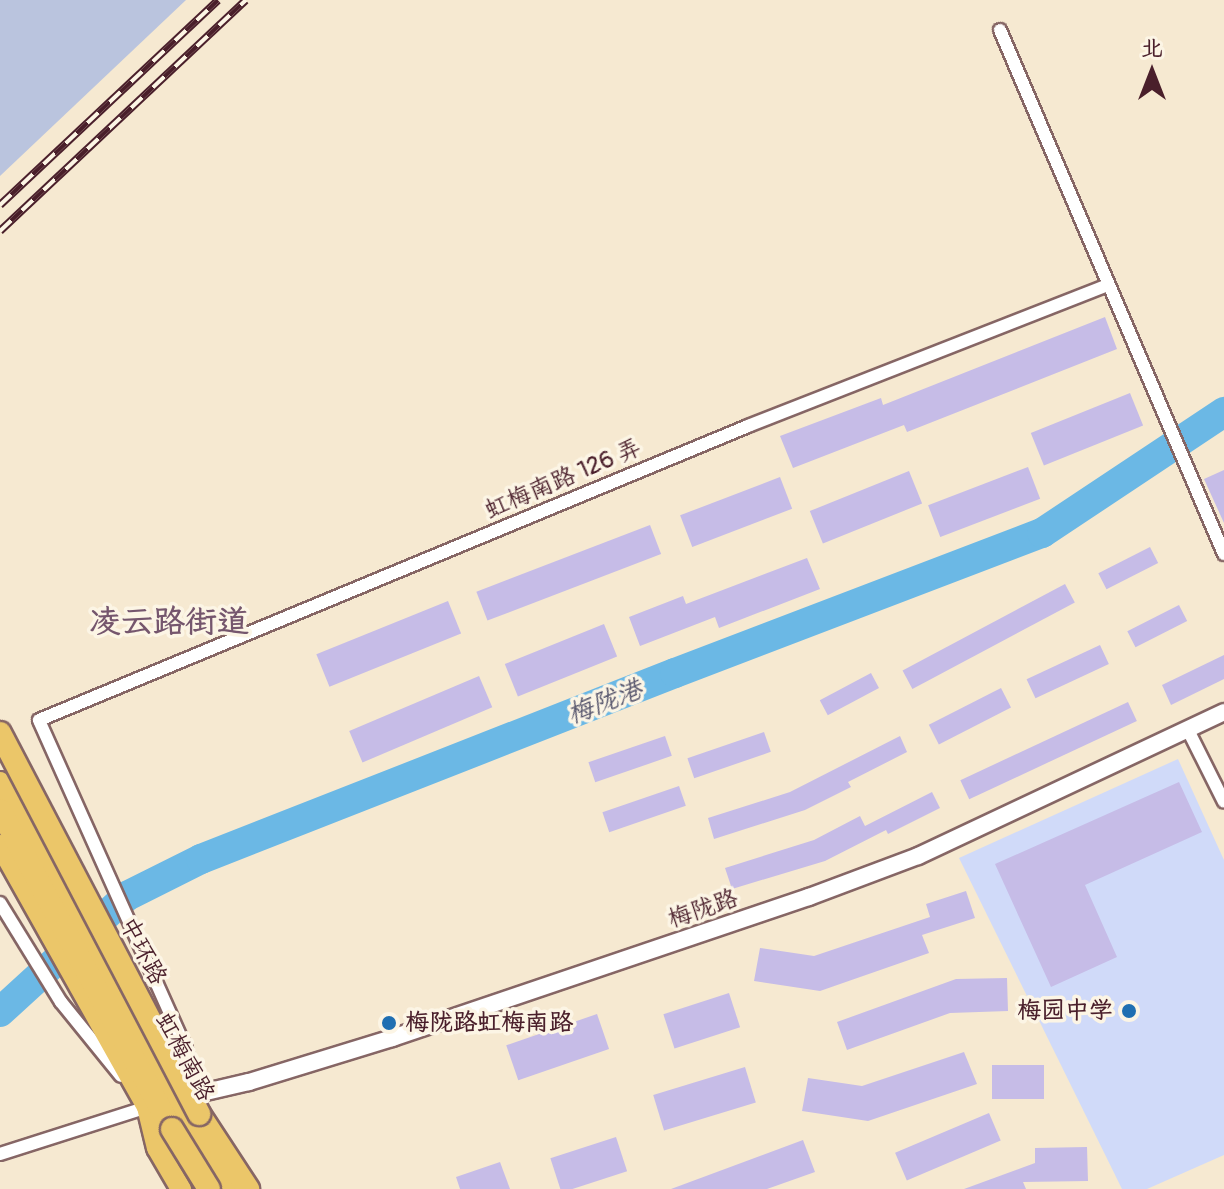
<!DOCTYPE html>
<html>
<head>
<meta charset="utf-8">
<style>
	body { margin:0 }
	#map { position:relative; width:1224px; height:1189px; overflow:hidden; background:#f6e9d1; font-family:Pangolin,"LXGW WenKai TC",sans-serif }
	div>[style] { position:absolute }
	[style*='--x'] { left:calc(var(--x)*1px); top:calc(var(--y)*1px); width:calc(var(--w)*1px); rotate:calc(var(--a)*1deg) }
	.built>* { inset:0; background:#d0daf9 }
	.industrial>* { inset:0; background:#bac4de }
	.river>* { height:30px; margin:-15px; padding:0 15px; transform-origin:15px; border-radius:15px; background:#6bb8e5 }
	.building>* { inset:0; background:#c6bce7; transform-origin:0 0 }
	.roads { filter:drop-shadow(2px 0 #866665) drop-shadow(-2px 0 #866665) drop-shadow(0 2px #866665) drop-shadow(0 -2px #866665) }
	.minor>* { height:12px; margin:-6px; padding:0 6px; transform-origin:6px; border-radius:6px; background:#fff }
	.tertiary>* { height:16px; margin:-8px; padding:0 8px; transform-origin:8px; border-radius:8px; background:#fff }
	.primary>* { height:20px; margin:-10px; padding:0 10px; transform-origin:10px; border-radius:10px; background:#ebc669 }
	.trunk>* { height:22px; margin:-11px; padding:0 11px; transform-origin:11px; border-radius:11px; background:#ebc669 }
	.rail>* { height:8px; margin-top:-4px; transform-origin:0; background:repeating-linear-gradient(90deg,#fcf5e5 0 15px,#4a1f2b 0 30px); box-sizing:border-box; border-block:2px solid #4a1f2b }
	.bridges { filter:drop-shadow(2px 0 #866665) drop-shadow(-2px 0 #866665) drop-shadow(0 2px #866665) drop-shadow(0 -2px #866665) }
	.trunk-bridge>* { height:22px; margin:-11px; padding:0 11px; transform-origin:11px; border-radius:11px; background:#ebc669 }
	.dots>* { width:22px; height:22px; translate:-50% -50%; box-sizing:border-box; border:4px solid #fcf5e5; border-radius:50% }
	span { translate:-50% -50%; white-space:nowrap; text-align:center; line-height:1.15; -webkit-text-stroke:7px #fcf5e5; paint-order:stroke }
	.street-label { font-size:24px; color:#4a1f2b }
	.poi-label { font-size:24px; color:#4a1f2b; font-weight:700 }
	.right { translate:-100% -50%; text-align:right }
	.left { translate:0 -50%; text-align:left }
	.water-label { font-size:26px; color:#56556c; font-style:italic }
	.district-label { font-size:32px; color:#75566d; font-weight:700 }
	.north { position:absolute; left:1112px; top:32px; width:80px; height:80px; -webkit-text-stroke:6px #fcf5e5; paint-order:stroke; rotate:0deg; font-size:22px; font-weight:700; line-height:32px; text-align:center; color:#4a1f2b }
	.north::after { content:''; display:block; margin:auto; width:28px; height:36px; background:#4a1f2b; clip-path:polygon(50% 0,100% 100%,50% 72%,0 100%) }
</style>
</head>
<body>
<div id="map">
	<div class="built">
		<i style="clip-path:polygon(1178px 759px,1224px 860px,1224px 1155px,1147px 1189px,1122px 1189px,959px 858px)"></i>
	</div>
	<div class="industrial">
		<i style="clip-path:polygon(0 0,186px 0,0 176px)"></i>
	</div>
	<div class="river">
		<i style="--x:0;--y:1012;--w:172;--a:-42.4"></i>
		<i style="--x:127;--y:896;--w:83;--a:-26.6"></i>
		<i style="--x:201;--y:859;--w:509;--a:-21.43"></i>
		<i style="--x:675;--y:673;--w:393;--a:-20.9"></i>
		<i style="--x:1042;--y:533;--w:219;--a:-33.6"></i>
	</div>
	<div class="building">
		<i style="clip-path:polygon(1105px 317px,1117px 349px,907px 432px,904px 425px,793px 468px,780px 436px,881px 398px,883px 405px)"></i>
		<i style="left:1130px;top:393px;width:35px;height:107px;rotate:68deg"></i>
		<i style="left:1028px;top:467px;width:34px;height:107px;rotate:69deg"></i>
		<i style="clip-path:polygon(1224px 470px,1224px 523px,1204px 479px)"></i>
		<i style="left:909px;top:471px;width:35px;height:107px;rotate:68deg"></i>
		<i style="left:780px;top:477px;width:34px;height:107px;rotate:69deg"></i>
		<i style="left:650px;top:525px;width:31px;height:186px;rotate:69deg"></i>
		<i style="left:1150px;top:547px;width:18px;height:58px;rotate:63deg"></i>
		<i style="clip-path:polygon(807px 558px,820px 589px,719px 628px,715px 617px,640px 646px,629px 617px,683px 596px,686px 604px)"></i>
		<i style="left:1065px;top:584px;width:21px;height:184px;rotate:62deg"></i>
		<i style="left:448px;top:601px;width:35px;height:142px;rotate:68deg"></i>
		<i style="left:1179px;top:605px;width:18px;height:58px;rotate:63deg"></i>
		<i style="left:604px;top:624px;width:35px;height:107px;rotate:68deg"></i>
		<i style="left:1100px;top:645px;width:21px;height:81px;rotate:65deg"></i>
		<i style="clip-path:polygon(1224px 655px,1224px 679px,1171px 705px,1162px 685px)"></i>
		<i style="left:871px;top:673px;width:17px;height:58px;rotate:62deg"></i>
		<i style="left:479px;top:676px;width:34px;height:141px;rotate:67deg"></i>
		<i style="left:1001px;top:688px;width:22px;height:81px;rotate:63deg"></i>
		<i style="left:1128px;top:702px;width:21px;height:185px;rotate:65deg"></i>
		<i style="left:764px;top:732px;width:21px;height:81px;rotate:71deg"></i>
		<i style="left:665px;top:736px;width:21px;height:81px;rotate:71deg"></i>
		<i style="clip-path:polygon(900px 736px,907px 752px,848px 782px,851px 787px,805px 810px,714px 839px,708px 818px,790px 792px)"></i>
		<i style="clip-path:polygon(1179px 782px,1202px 832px,1085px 885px,1117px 957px,1051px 987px,995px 864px)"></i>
		<i style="left:679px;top:786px;width:21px;height:81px;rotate:71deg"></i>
		<i style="clip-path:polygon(932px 792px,940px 808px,888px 834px,886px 830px,825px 861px,732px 889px,725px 868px,814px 840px,860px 816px,865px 826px)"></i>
		<i style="clip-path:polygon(966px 891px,975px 918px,922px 935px,929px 953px,820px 991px,754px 981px,760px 948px,814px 956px,930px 917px,926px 904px)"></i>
		<i style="clip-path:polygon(1007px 978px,1008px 1011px,950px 1013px,847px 1050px,837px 1022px,956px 979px)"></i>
		<i style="left:729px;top:993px;width:36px;height:69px;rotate:72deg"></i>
		<i style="left:597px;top:1014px;width:37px;height:96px;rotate:71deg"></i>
		<i style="clip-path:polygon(964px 1052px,977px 1084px,868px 1121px,802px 1111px,808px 1078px,862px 1086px)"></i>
		<i style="left:1044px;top:1065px;width:34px;height:52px;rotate:90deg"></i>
		<i style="left:745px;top:1067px;width:37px;height:96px;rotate:73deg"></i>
		<i style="left:989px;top:1113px;width:30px;height:102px;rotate:67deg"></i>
		<i style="left:616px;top:1137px;width:36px;height:69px;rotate:72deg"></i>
		<i style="clip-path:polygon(803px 1140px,815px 1172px,767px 1189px,671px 1189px)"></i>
		<i style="clip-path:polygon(1087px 1147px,1088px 1181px,1023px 1182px,1026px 1189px,964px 1189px,1035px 1163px,1035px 1148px)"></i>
		<i style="clip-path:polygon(500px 1162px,510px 1189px,460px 1189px,456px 1177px)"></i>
	</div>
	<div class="roads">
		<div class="minor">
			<i style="--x:1000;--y:30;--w:570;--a:66.85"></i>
			<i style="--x:1188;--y:730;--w:80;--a:63.4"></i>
			<i style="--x:0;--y:903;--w:116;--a:58.4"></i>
			<i style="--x:61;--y:1002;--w:95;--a:51"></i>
			<i style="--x:195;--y:1091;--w:43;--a:-102.1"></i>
			<i style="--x:186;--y:1049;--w:360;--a:-114.1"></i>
			<i style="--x:39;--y:720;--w:768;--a:-22.52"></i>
			<i style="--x:748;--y:426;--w:386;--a:-21.4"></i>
			<i style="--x:0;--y:1154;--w:154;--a:-17.7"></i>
			<i style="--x:147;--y:1107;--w:6;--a:-135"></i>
		</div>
		<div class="tertiary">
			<i style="--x:180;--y:1098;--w:71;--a:-13.1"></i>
			<i style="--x:249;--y:1082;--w:150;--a:-17.1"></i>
			<i style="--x:392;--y:1038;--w:440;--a:-18.7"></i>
			<i style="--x:809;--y:897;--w:116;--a:-20.6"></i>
			<i style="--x:918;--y:856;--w:338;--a:-25.2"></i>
		</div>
		<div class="primary">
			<i style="--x:0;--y:782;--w:467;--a:60.6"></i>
			<i style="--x:0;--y:845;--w:300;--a:60.7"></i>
			<i style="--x:147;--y:1107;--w:42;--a:76.3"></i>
			<i style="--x:157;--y:1148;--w:48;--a:59.7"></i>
		</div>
		<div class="trunk">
			<i style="--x:0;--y:810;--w:362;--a:61.7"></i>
			<i style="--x:199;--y:1114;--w:90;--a:56.8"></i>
		</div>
	</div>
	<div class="rail">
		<i style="--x:0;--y:205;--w:299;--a:-43.2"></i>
		<i style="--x:0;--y:231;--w:337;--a:-43.2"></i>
	</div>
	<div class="bridges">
		<div class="trunk-bridge">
			<i style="--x:0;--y:733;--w:430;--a:62.4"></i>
			<i style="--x:172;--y:1129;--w:70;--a:58.3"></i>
		</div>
	</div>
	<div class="dots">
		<i style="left:1129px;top:1011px;background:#1f6fb2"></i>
		<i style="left:389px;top:1023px;background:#1f6fb2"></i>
	</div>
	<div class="street-label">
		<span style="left:563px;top:479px;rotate:-23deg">虹梅南路 126 弄</span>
		<span style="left:703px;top:909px;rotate:-19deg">梅陇路</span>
		<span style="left:143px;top:951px;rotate:62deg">中环路</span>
		<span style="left:185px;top:1057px;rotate:62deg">虹梅南路</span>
	</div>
	<div class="poi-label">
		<span class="right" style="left:1113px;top:1011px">梅园中学</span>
		<span class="left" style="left:405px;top:1023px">梅陇路虹梅南路</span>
	</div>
	<div class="water-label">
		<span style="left:605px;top:703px;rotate:-21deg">梅陇港</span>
	</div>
	<div class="district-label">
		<span style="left:169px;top:622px">凌云路街道</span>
	</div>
	<div class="north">北</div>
</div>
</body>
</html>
